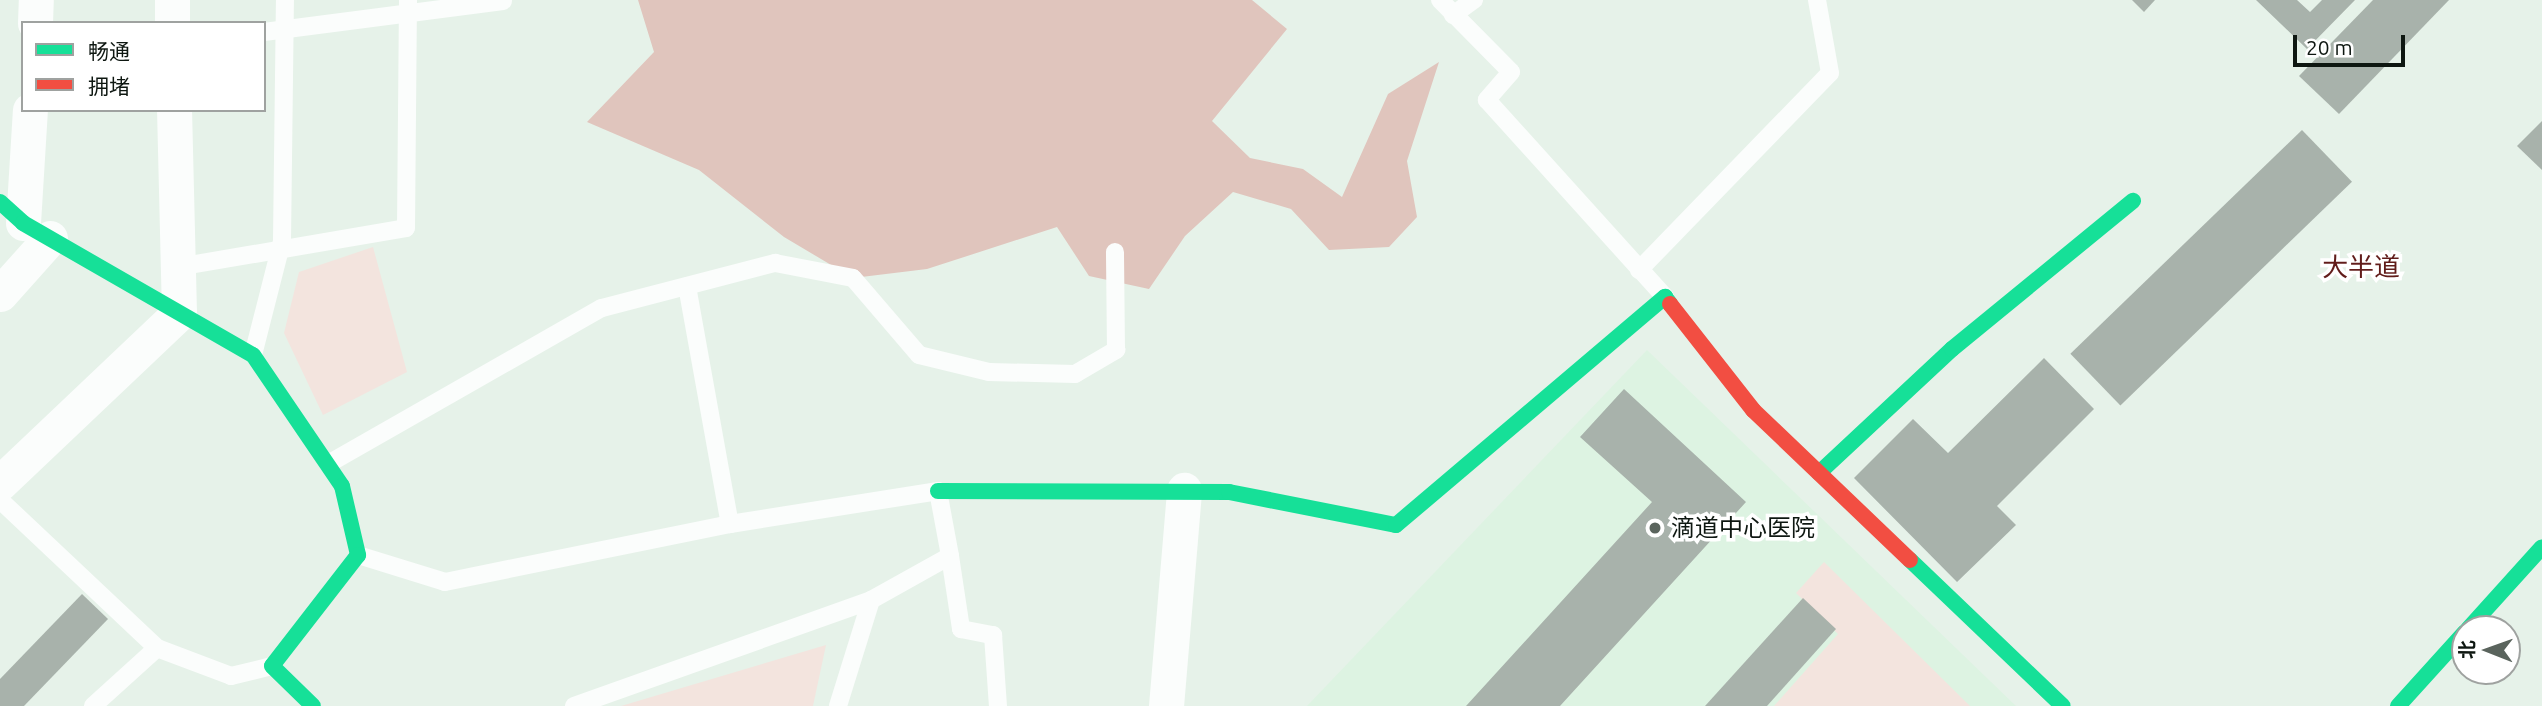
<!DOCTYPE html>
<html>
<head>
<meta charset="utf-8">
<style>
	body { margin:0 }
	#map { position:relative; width:2542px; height:706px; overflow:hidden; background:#e6f2e9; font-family:Ubuntu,"Noto Sans SC",sans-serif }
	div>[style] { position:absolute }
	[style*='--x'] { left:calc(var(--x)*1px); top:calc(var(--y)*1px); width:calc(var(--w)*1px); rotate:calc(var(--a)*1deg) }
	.built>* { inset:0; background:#ddf3e2 }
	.green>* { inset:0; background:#f3e4de }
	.forest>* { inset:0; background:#e0c5bd }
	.building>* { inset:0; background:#a8b2ab; transform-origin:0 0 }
	.lane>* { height:18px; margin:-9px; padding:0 9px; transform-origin:9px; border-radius:9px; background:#fbfdfc }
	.street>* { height:35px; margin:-17.5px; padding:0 17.5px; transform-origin:17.5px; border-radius:17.5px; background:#fbfdfc }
	.fast>* { height:16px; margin:-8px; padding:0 8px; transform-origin:8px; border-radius:8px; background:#16e098 }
	.jam>* { height:16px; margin:-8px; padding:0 8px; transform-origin:8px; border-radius:8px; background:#f24e42 }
	.dots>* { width:19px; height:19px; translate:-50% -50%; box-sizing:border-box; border:4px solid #fff; border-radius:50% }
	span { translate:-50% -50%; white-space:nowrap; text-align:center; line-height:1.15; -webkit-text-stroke:7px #fff; paint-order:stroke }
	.poi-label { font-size:24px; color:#0e1711 }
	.left { translate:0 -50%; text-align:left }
	.neighbourhood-label { font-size:26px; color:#611c1a }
	.legend { position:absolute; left:21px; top:21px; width:245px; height:91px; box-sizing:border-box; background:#fff; border:2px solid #9fa2a0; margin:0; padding:9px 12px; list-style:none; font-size:21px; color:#0e1711 }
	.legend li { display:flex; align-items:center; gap:14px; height:35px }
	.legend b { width:35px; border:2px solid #9fa2a0 }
	.north { position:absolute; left:2451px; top:615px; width:70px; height:70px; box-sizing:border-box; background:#fff; border:2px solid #9fa2a0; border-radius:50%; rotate:271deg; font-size:19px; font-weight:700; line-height:28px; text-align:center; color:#0e1711 }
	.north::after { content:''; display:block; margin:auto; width:24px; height:32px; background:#5a645d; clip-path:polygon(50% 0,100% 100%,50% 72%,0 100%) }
	.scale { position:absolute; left:2293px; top:35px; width:112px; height:32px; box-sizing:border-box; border:4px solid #0e1711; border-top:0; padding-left:9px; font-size:21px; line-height:24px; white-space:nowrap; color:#0e1711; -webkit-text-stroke:5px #fff; paint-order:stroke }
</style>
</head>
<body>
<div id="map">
	<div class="built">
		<i style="clip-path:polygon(1647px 350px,2016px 706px,1307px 706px)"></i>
	</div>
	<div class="green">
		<i style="clip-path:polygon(373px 247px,407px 372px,323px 415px,284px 333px,299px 272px)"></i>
		<i style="clip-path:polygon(1824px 562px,1970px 706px,1774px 706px,1838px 634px,1796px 593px)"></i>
		<i style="clip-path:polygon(826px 645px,813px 706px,621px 706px)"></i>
	</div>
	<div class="forest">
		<i style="clip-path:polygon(638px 0,1252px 0,1287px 29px,1212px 121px,1250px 158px,1303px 169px,1342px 197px,1388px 94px,1439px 62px,1407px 161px,1417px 217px,1389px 247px,1329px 250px,1291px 209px,1233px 192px,1185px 236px,1149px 289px,1089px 276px,1057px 227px,927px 269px,853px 278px,784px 237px,699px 170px,587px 122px,654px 52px)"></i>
	</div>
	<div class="building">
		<i style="clip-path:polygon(2132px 0,2155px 0,2144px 12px)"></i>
		<i style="clip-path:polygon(2256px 0,2297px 0,2310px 12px,2322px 0,2355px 0,2307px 49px)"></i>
		<i style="clip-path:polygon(2373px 0,2449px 0,2339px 114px,2299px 76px)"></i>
		<i style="clip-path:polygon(2542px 121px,2542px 170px,2517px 146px)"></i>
		<i style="left:2302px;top:130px;width:72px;height:322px;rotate:46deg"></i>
		<i style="clip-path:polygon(2044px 358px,2094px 409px,1997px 506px,2016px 525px,1957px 582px,1854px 478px,1913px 419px,1948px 453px)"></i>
		<i style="clip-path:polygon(1624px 389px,1746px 502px,1560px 706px,1466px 706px,1652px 502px,1580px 437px)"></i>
		<i style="clip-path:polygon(82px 594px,108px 619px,24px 706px,0 706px,0 679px)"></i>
		<i style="clip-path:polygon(1803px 598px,1836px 629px,1767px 706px,1705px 706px)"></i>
	</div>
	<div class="lane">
		<i style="--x:1440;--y:0;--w:101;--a:45.4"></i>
		<i style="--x:1511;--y:72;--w:37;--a:131"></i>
		<i style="--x:1487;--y:100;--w:266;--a:47.9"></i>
		<i style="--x:1453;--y:15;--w:26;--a:-36"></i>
		<i style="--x:264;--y:32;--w:241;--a:-7.4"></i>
		<i style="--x:178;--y:267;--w:231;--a:-9.7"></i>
		<i style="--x:406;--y:228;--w:228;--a:-89.5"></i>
		<i style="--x:1639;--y:270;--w:274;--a:-45.9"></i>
		<i style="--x:1830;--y:73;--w:74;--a:-100.1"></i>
		<i style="--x:687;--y:286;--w:242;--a:79.8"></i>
		<i style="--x:253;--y:355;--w:118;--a:-75.7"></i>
		<i style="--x:282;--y:241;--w:241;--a:-89.3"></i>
		<i style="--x:328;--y:464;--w:315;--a:-29.7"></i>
		<i style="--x:602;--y:308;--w:179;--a:-14.6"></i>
		<i style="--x:775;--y:263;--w:79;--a:10.9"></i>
		<i style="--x:853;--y:278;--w:101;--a:49.4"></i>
		<i style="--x:919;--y:355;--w:72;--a:13.7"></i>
		<i style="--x:989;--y:372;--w:86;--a:1.3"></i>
		<i style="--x:1075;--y:374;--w:48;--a:-30.3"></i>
		<i style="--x:1116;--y:350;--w:98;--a:-90.6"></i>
		<i style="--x:0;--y:500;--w:216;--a:43.3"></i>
		<i style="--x:358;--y:555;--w:91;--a:17.2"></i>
		<i style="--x:445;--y:582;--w:291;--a:-11.5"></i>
		<i style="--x:730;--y:524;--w:211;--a:-9"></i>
		<i style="--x:938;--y:491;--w:66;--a:79.5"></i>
		<i style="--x:950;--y:556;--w:90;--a:150.9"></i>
		<i style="--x:871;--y:600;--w:111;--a:107.3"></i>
		<i style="--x:950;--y:556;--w:74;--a:81.4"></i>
		<i style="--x:961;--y:629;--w:33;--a:11"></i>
		<i style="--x:993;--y:635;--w:71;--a:86"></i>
		<i style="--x:93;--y:706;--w:86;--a:-42.2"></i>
		<i style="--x:157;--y:648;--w:79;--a:20.7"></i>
		<i style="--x:231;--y:676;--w:42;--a:-13.7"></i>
		<i style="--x:574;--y:706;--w:315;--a:-19.6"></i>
	</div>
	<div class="street">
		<i style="--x:172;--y:0;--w:23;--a:90"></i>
		<i style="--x:35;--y:23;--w:23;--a:-88"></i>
		<i style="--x:23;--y:223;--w:113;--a:-86.5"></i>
		<i style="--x:0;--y:294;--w:75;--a:-48.2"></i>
		<i style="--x:0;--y:483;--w:247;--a:-43.5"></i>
		<i style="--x:179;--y:313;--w:203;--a:-91.4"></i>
		<i style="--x:1166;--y:706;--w:217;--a:-85.2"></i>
	</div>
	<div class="fast">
		<i style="--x:0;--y:202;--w:31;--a:42"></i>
		<i style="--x:23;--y:223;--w:265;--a:29.9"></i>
		<i style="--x:253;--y:355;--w:158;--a:55.8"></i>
		<i style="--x:342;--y:486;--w:71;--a:76.9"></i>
		<i style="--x:358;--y:555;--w:140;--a:127.8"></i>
		<i style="--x:272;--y:666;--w:57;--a:44.3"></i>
		<i style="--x:1819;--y:473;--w:182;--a:-43"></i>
		<i style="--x:1952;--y:349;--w:234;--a:-39.3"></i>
		<i style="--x:938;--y:491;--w:291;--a:0.2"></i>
		<i style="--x:1229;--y:492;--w:170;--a:11.2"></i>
		<i style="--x:1396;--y:525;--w:353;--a:-40.3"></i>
		<i style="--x:1665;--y:297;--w:9;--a:54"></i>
		<i style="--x:1910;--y:560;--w:211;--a:43.7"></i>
		<i style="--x:2468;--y:629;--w:110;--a:-47.9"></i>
		<i style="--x:2398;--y:706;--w:100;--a:-47.8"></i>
	</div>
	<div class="jam">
		<i style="--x:1670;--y:304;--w:135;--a:51.9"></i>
		<i style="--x:1753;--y:410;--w:217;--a:43.7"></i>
	</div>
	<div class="dots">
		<i style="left:1655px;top:528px;background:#5a645d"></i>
	</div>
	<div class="poi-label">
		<span class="left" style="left:1671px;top:528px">滴道中心医院</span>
	</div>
	<div class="neighbourhood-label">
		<span style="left:2361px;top:267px">大半道</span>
	</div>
	<ul class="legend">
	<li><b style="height:9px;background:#16e098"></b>畅通</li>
	<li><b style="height:9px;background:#f24e42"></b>拥堵</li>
	</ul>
	<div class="north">北</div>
	<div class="scale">20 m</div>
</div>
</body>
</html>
